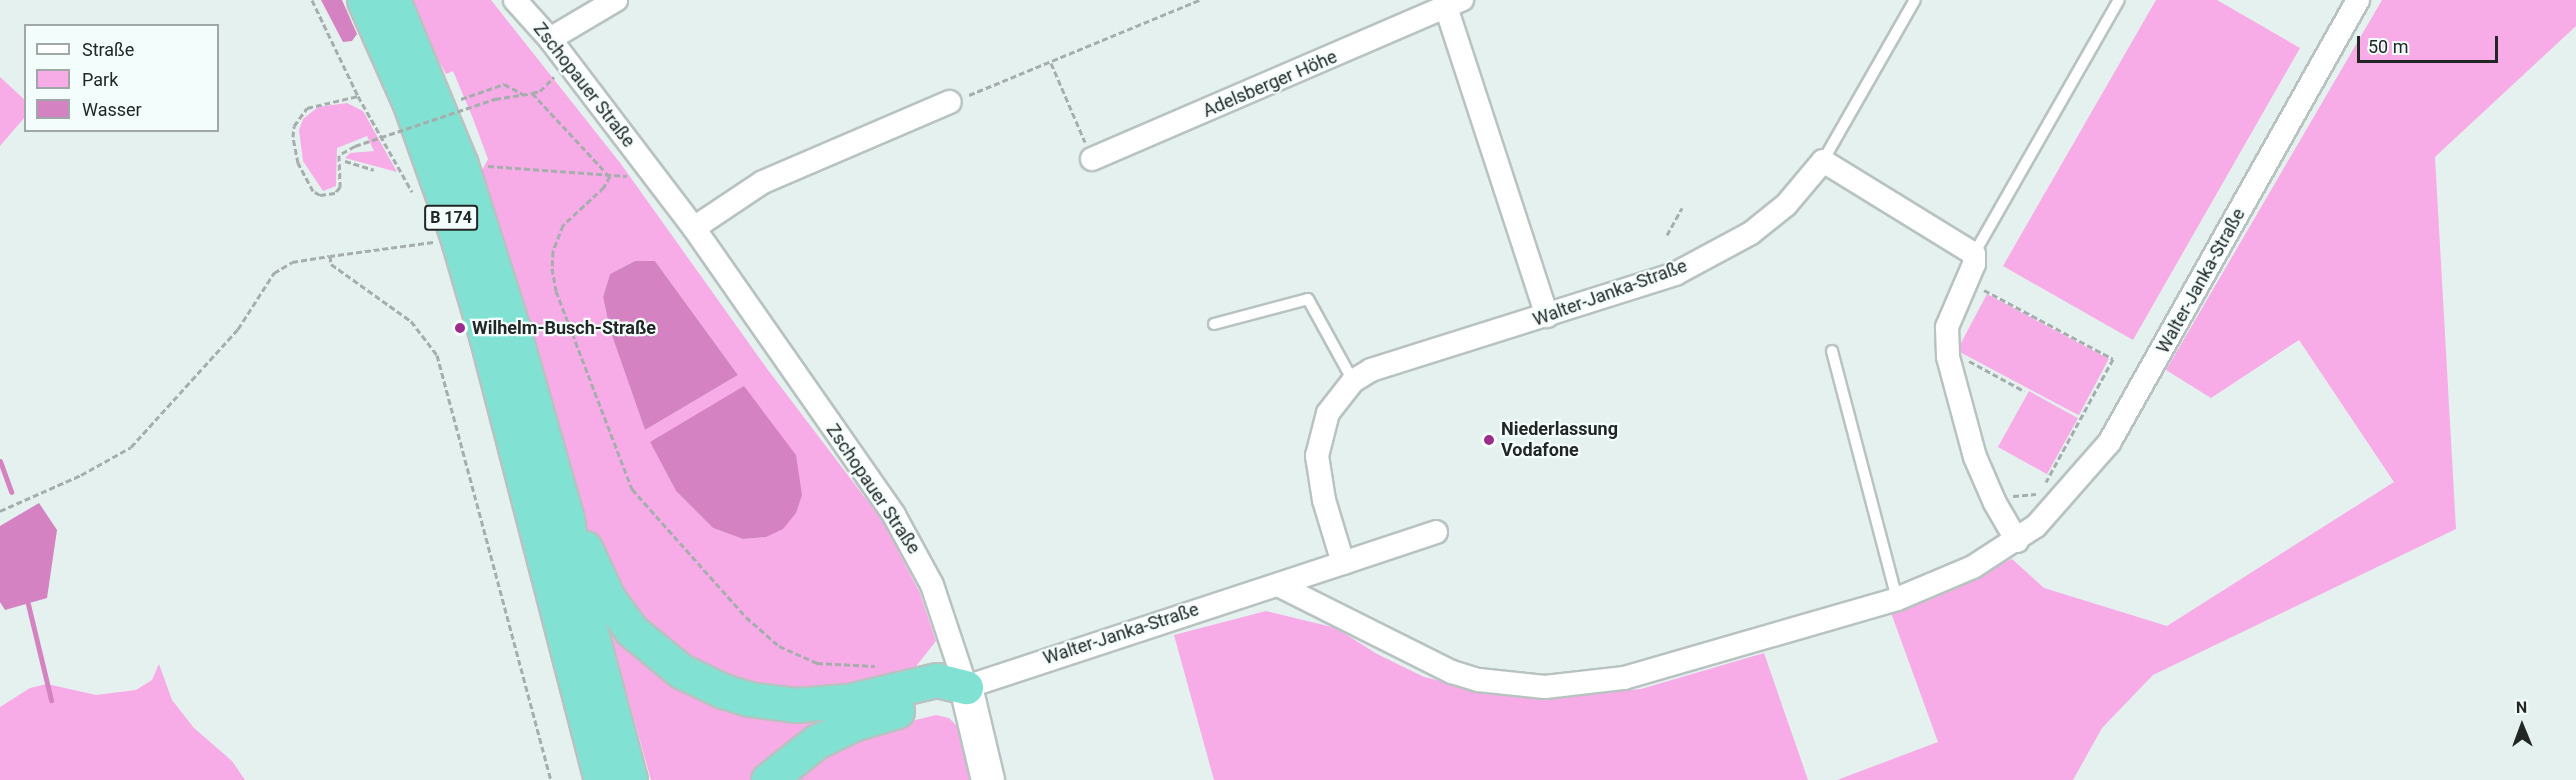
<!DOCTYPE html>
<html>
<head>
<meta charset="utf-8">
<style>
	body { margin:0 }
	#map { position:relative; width:2576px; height:780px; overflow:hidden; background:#e5f1ee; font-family:Roboto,sans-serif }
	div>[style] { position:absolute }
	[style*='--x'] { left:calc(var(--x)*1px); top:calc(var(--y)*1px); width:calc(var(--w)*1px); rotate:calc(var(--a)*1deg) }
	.green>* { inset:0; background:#f8ace7; transform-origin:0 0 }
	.water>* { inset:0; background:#d482c2 }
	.stream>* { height:5px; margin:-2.5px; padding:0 2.5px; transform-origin:2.5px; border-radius:2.5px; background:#d482c2 }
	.path>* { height:3px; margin-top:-1.5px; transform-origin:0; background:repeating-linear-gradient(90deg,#a5aeac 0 6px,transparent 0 9px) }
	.roads { filter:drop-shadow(2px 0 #b8c3c1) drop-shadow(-2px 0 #b8c3c1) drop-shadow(0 2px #b8c3c1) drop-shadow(0 -2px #b8c3c1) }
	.lane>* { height:10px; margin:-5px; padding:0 5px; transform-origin:5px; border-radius:5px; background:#fff }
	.street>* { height:22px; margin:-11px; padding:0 11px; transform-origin:11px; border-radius:11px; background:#fff }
	.secondary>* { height:32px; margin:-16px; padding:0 16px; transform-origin:16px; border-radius:16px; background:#fff }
	.highway>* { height:33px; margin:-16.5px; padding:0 16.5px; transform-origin:16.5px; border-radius:16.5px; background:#81e2d4 }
	.path-bridge>* { height:3px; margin-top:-1.5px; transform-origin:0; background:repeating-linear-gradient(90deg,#a5aeac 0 6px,transparent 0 9px) }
	.dots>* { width:16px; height:16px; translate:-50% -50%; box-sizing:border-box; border:3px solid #f3fefc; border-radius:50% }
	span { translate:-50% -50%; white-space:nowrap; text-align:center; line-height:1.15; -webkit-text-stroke:4.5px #f3fefc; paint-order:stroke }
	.shield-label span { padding:2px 4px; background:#f3fefc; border:2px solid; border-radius:4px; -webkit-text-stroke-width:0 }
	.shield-label { font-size:16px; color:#222625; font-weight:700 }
	.street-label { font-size:18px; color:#222625 }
	.poi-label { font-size:18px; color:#222625; font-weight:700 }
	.left { translate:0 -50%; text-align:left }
	.legend { position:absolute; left:24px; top:24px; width:195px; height:108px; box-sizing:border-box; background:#f3fefc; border:2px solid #9fa8a6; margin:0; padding:8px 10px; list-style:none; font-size:18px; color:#222625 }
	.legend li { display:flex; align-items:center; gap:12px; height:30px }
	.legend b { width:30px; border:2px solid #9fa8a6 }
	.north { position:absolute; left:2492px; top:696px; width:60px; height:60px; -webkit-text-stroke:4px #f3fefc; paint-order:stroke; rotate:359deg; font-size:16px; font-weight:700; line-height:24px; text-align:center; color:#222625 }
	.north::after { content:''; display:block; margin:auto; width:21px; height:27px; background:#222625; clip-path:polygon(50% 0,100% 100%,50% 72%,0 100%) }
	.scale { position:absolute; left:2357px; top:36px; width:141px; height:27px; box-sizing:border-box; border:3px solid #222625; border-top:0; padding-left:8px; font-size:18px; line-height:21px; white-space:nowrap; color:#222625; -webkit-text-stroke:4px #f3fefc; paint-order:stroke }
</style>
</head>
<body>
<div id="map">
	<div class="green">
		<i style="clip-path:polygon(evenodd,406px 0,491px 0,621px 164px,768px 370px,882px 520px,920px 593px,936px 641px,910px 674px,801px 693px,713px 675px,639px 620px,590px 539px,544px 371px,504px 264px,482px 170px,488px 159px,472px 116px,453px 71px,446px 74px,406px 0,635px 261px,655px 261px,738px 375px,645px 430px,610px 330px,603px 297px,610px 274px,635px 261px,406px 0,650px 442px,766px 537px,743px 539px,713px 528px,676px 491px,650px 442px)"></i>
		<i style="clip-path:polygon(2156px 0,2217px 0,2300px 48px,2133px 340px,2003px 266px)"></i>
		<i style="clip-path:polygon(2382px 0,2576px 0,2576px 26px,2435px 157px,2456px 529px,2153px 675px,2102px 728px,2073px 780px,1837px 780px,1938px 742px,1890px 610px,2012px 559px,2044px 588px,2167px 626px,2394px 482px,2299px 340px,2211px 398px,2166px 370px)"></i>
		<i style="clip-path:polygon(0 77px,26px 101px,25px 117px,0 146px)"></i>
		<i style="clip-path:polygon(347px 103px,363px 111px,397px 172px,345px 158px,350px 153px,374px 151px,367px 136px,337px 148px,336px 186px,323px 191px,303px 161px,299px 130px,303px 119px,318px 107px)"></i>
		<i style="left:1987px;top:294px;width:138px;height:64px;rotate:28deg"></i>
		<i style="left:2029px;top:391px;width:56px;height:64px;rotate:29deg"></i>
		<i style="clip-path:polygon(1266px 611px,1336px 628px,1377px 654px,1424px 677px,1480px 690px,1537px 698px,1641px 689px,1764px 653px,1808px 780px,1214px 780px,1174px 635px)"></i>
		<i style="clip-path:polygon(604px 612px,640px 654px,835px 715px,754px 780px,651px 780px)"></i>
		<i style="clip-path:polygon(159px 664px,172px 700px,194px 728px,232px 761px,245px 780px,0 780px,0 707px,30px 688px,47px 684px,96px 695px,136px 690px,152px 680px)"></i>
		<i style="clip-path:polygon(936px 715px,949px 718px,960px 729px,974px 780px,789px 780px,803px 767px,871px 731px)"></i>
	</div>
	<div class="water">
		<i style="clip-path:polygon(321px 0,342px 0,357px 34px,352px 41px,343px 42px)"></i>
		<i style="clip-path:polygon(635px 261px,655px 261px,738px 375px,645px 430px,610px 330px,603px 297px,610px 274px)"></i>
		<i style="clip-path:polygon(744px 386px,796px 455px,802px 495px,796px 513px,783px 529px,766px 537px,743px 539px,713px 528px,676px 491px,650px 442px)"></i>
		<i style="clip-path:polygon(39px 503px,57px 530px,47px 598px,5px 610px,0 602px,0 526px)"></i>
	</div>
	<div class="stream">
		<i style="--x:0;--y:461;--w:33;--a:70"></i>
		<i style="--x:28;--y:604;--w:99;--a:76.5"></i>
	</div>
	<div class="path">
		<i style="--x:312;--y:0;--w:106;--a:64.4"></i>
		<i style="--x:358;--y:96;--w:110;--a:60.6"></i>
		<i style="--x:1051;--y:63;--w:86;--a:66.7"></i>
		<i style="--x:532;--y:93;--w:8;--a:-14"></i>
		<i style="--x:540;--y:91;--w:20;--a:-45"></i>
		<i style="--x:969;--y:95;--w:250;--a:-22.4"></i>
		<i style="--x:461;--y:99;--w:46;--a:-19.2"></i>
		<i style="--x:504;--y:84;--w:21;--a:28"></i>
		<i style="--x:495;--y:99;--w:37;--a:-9"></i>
		<i style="--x:532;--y:93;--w:113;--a:47.1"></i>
		<i style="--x:355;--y:146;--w:18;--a:151"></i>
		<i style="--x:339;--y:155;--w:32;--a:88"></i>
		<i style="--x:340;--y:187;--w:8;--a:130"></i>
		<i style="--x:335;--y:193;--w:15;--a:172"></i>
		<i style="--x:320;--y:195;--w:8;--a:-150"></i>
		<i style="--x:313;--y:191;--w:32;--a:-118"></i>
		<i style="--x:298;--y:163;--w:26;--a:-101"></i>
		<i style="--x:293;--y:137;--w:11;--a:-85"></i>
		<i style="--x:294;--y:126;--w:22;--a:-54"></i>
		<i style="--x:307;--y:108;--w:52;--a:-13.2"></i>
		<i style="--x:345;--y:161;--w:30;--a:17"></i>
		<i style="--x:488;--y:166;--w:139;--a:4.1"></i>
		<i style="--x:610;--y:176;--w:13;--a:119"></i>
		<i style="--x:604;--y:187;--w:56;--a:137.2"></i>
		<i style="--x:563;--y:225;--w:28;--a:111"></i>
		<i style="--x:553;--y:251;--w:17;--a:93"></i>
		<i style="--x:552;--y:268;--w:23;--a:80"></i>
		<i style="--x:556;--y:291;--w:212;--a:69"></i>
		<i style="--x:632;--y:489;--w:171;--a:48.3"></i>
		<i style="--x:746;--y:617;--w:44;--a:41.3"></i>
		<i style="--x:779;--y:646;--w:42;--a:24.1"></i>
		<i style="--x:817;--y:663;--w:58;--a:3"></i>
		<i style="--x:1667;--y:235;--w:31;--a:-61"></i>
		<i style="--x:433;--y:242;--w:104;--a:172.3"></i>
		<i style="--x:330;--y:256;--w:8;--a:83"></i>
		<i style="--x:331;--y:264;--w:98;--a:35.5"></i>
		<i style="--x:411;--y:321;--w:43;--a:52.6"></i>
		<i style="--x:437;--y:355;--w:440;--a:75"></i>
		<i style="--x:1984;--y:290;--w:146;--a:28.1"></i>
		<i style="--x:2113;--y:359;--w:140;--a:118.6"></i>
		<i style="--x:1969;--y:361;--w:63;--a:28.6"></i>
		<i style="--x:2013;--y:496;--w:23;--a:-5"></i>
		<i style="--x:0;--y:511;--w:89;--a:-24"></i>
		<i style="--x:81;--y:475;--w:57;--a:-29.2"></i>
		<i style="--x:131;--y:447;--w:159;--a:-47.8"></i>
		<i style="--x:238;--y:329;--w:67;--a:-57.3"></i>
		<i style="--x:274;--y:273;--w:21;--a:-31"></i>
		<i style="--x:292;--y:262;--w:38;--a:-9"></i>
	</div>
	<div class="roads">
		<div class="lane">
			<i style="--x:1823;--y:161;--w:185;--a:-60.3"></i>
			<i style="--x:1974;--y:254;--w:292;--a:-60.3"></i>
			<i style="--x:1214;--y:324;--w:97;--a:-14.9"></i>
			<i style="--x:1308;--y:299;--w:94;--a:61.2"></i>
			<i style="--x:1832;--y:351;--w:256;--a:75.3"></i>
		</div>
		<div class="street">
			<i style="--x:515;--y:0;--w:52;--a:48.1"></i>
			<i style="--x:550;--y:39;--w:238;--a:52.7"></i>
			<i style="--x:694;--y:228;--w:350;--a:55.1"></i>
			<i style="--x:894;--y:515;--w:80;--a:61.5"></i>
			<i style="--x:932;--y:585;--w:108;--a:71.6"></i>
			<i style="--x:966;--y:687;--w:397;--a:-18.2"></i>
			<i style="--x:1343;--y:563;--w:66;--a:-106.8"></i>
			<i style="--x:1324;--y:500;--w:45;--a:-99"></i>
			<i style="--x:1317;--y:456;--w:44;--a:-75.7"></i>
			<i style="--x:1328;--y:413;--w:41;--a:-52"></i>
			<i style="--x:1353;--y:381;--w:21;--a:-31"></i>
			<i style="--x:1371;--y:370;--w:319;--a:-17.5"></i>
			<i style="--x:1675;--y:274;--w:86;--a:-28.3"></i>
			<i style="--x:1751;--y:233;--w:45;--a:-38.7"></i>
			<i style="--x:1786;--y:205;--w:57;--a:-49.9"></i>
			<i style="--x:1823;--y:161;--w:177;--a:31.6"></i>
			<i style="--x:1974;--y:254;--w:10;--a:90"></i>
			<i style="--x:1974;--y:264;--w:69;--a:113.2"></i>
			<i style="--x:1947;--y:327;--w:30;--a:88"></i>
			<i style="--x:1948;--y:357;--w:104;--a:74.9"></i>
			<i style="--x:1975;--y:457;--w:50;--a:66.5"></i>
			<i style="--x:1995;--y:503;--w:44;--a:59.9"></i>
			<i style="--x:1447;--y:10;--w:322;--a:71.9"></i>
			<i style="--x:550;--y:39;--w:77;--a:-30.6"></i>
			<i style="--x:1092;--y:159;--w:403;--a:-23.3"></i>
			<i style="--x:694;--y:228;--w:83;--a:-33.7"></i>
			<i style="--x:763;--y:182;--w:203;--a:-23.2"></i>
			<i style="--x:1343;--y:563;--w:98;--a:-18.4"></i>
			<i style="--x:1278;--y:585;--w:195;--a:26.6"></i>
			<i style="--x:1452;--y:672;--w:28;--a:17"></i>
			<i style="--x:1479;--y:680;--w:66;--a:6.1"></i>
			<i style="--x:1545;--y:687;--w:80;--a:-6.5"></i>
			<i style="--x:1624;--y:678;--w:284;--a:-16.1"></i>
			<i style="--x:1897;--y:599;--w:82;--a:-22.8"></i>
			<i style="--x:1973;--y:567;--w:75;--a:-33.1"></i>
			<i style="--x:2036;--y:526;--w:111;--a:-48.7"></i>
			<i style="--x:2109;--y:443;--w:508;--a:-60.66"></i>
		</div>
		<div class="secondary">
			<i style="--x:966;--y:687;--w:96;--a:76.7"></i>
		</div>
		<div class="highway">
			<i style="--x:364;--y:0;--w:114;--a:66.1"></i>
			<i style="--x:410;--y:104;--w:137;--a:70.4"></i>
			<i style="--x:456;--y:233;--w:110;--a:73.7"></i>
			<i style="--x:487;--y:339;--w:455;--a:75.5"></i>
			<i style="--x:393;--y:0;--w:178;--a:67.6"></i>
			<i style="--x:461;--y:165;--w:169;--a:72.4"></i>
			<i style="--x:512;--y:326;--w:201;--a:74.1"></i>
			<i style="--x:567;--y:519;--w:50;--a:82"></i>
			<i style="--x:574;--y:569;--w:218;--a:75.1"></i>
			<i style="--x:585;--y:548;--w:55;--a:65.3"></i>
			<i style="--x:608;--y:598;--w:39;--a:54"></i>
			<i style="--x:631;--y:630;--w:65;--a:39.4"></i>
			<i style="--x:681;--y:671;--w:47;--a:25.5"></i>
			<i style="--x:723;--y:691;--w:27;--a:17"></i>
			<i style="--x:749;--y:699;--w:46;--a:7.4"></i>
			<i style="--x:795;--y:705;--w:53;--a:-4.3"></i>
			<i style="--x:848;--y:701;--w:91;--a:-13.3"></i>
			<i style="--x:937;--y:680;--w:30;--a:14"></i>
			<i style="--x:768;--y:780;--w:61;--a:-38.4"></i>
			<i style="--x:816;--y:742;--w:41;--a:-25.9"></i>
			<i style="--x:853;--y:724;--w:46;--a:-16.5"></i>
		</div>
	</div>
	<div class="path-bridge">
		<i style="--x:355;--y:146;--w:148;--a:-18.6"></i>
	</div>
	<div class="dots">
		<i style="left:460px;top:328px;background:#9d2d8b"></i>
		<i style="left:1489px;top:440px;background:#9d2d8b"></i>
	</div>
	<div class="shield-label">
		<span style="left:451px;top:218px">B 174</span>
	</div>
	<div class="street-label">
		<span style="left:1270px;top:84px;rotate:-23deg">Adelsberger Höhe</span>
		<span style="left:584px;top:85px;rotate:52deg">Zschopauer Straße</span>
		<span style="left:2201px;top:281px;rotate:-61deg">Walter-Janka-Straße</span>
		<span style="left:1610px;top:293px;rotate:-20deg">Walter-Janka-Straße</span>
		<span style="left:873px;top:489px;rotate:56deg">Zschopauer Straße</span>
		<span style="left:1121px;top:634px;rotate:-18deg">Walter-Janka-Straße</span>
	</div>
	<div class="poi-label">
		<span class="left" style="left:472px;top:328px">Wilhelm-Busch-Straße</span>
		<span class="left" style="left:1501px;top:440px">Niederlassung<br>Vodafone</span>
	</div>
	<ul class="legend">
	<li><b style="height:8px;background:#fff"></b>Straße</li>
	<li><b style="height:16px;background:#f8ace7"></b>Park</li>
	<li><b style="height:16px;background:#d482c2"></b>Wasser</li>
	</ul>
	<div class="north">N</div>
	<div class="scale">50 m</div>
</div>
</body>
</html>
